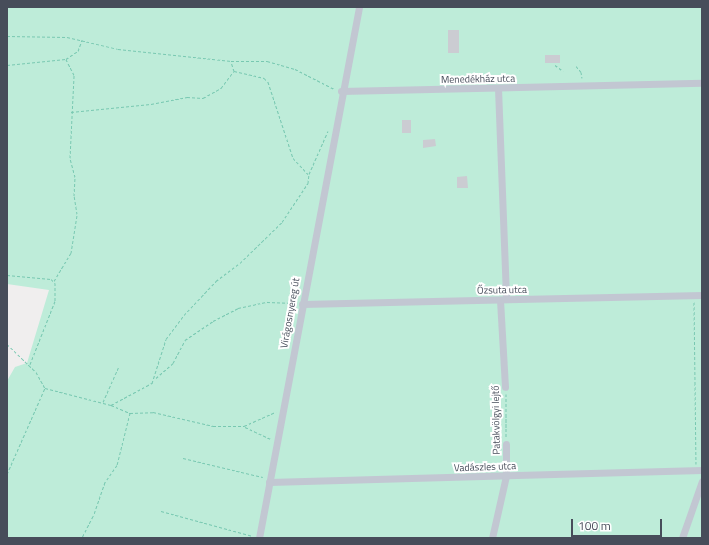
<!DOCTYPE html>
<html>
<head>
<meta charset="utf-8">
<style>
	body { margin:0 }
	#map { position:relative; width:709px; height:545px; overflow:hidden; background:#f0eeee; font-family:"Titillium Web",sans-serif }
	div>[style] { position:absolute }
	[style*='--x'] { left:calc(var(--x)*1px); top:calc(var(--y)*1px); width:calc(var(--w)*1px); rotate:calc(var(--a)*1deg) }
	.green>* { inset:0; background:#beecd9 }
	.building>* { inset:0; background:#cbccd2; transform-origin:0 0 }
	.path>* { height:1px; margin-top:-0.5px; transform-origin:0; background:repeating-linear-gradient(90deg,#78c8b1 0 3px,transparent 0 5px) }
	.street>* { height:7px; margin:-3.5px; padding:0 3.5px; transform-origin:3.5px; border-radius:3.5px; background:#c2c7d2 }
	span { translate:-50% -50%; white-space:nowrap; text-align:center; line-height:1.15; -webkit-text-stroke:4px #fff; paint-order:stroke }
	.street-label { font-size:10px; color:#474d5a }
	.frame { position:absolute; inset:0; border:8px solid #474d5a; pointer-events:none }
	.scale { position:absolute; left:571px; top:519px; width:91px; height:18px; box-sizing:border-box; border:2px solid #474d5a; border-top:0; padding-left:5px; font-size:12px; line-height:14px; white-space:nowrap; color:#474d5a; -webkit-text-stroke:3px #fff; paint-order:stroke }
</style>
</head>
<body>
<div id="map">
	<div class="green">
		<i style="clip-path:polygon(7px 7px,702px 7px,702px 538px,7px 538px,7px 381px,15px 367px,27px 363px,49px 290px,7px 284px)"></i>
	</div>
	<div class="building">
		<i style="left:448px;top:30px;width:11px;height:23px"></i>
		<i style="left:545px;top:55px;width:15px;height:8px"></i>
		<i style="left:402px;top:120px;width:9px;height:13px"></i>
		<i style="clip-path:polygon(435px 139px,436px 146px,423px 148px,423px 140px)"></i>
		<i style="clip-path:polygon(467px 176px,468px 188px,457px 188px,457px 177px)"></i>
	</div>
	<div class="path">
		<i style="--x:7;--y:36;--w:60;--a:1"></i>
		<i style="--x:67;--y:37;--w:52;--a:13.2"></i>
		<i style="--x:118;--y:49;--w:114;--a:6.1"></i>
		<i style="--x:231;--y:61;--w:36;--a:0"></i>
		<i style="--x:267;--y:61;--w:29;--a:16"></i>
		<i style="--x:295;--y:69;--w:44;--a:27.1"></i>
		<i style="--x:7;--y:65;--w:59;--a:-5.8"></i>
		<i style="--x:555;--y:65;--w:10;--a:37"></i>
		<i style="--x:576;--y:66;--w:8;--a:50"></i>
		<i style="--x:581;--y:72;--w:6;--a:81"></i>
		<i style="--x:234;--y:71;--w:31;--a:13"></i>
		<i style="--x:264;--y:78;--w:6;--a:45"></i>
		<i style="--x:268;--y:82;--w:80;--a:71.8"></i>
		<i style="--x:293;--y:158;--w:22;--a:47"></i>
		<i style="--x:71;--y:112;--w:80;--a:-5.7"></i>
		<i style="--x:151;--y:104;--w:37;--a:-11"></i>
		<i style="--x:187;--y:97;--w:16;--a:4"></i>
		<i style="--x:203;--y:98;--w:21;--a:-29"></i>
		<i style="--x:221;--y:88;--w:21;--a:-53"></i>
		<i style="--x:234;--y:71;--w:9;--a:-108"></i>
		<i style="--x:7;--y:275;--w:44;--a:5.2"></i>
		<i style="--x:51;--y:279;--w:6;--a:45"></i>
		<i style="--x:55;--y:283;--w:18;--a:90"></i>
		<i style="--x:55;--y:301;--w:68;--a:111.6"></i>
		<i style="--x:54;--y:281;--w:33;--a:-59"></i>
		<i style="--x:71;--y:253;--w:39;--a:-81"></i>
		<i style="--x:77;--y:214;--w:18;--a:-99"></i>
		<i style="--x:74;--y:196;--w:19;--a:-87"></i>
		<i style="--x:75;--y:177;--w:20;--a:-105"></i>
		<i style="--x:70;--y:158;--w:83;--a:-87.2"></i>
		<i style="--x:74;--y:75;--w:18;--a:-117"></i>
		<i style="--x:66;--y:59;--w:14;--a:-34"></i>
		<i style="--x:78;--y:51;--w:12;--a:-70"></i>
		<i style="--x:694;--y:302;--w:162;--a:89.3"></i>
		<i style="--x:7;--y:344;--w:40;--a:44"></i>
		<i style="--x:36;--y:372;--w:18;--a:61"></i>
		<i style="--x:45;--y:388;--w:68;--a:14.4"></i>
		<i style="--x:111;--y:405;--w:21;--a:23"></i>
		<i style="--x:130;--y:413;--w:54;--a:104"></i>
		<i style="--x:117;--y:465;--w:21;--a:125"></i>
		<i style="--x:105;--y:482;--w:36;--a:109"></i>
		<i style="--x:93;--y:516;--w:25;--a:117"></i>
		<i style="--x:156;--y:378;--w:23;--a:-41"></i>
		<i style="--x:173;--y:363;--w:26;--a:-62"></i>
		<i style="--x:185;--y:340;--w:34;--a:-34"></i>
		<i style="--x:213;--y:321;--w:28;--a:-27"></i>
		<i style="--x:238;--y:308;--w:30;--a:-12"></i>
		<i style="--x:267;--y:302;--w:28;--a:2"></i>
		<i style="--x:506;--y:394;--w:44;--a:90"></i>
		<i style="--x:103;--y:402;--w:39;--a:-66"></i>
		<i style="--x:111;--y:405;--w:47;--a:-28.2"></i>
		<i style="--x:152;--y:383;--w:46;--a:-72.3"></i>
		<i style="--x:166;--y:339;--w:30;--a:-53"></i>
		<i style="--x:184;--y:315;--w:47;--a:-46.7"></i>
		<i style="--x:216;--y:281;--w:30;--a:-37"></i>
		<i style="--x:240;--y:263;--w:59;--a:-44.3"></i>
		<i style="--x:282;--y:222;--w:47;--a:-56.3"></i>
		<i style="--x:308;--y:183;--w:9;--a:-84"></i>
		<i style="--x:309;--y:174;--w:47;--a:-66.2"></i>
		<i style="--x:130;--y:413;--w:23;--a:-2"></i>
		<i style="--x:153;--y:412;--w:62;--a:13.1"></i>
		<i style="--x:213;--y:426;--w:31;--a:0"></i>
		<i style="--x:244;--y:426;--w:35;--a:-24"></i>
		<i style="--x:245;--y:427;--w:29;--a:25"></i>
		<i style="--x:183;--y:458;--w:82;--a:13.4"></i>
		<i style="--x:7;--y:474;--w:94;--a:-66.2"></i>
		<i style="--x:161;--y:511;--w:95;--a:15.2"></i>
	</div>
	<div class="street">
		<i style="--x:498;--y:88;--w:211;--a:87.8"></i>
		<i style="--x:341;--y:91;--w:361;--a:-1.3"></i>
		<i style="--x:500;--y:300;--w:87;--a:86.7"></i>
		<i style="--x:302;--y:304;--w:400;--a:-1.3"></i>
		<i style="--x:269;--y:482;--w:433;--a:-1.6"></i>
		<i style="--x:259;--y:538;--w:540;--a:-79.33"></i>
		<i style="--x:492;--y:538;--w:64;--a:-77.3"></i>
		<i style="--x:506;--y:476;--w:32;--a:-90"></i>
		<i style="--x:682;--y:538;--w:60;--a:-70.7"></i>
	</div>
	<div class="street-label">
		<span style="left:478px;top:79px;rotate:-1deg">Menedékház utca</span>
		<span style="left:502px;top:290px;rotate:-1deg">Őzsuta utca</span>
		<span style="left:290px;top:313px;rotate:-80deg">Virágosnyereg út</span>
		<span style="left:496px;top:420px;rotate:-91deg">Patakvölgyi lejtő</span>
		<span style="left:485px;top:467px;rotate:-2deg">Vadászles utca</span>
	</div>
	<div class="frame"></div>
	<div class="scale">100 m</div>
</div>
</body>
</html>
